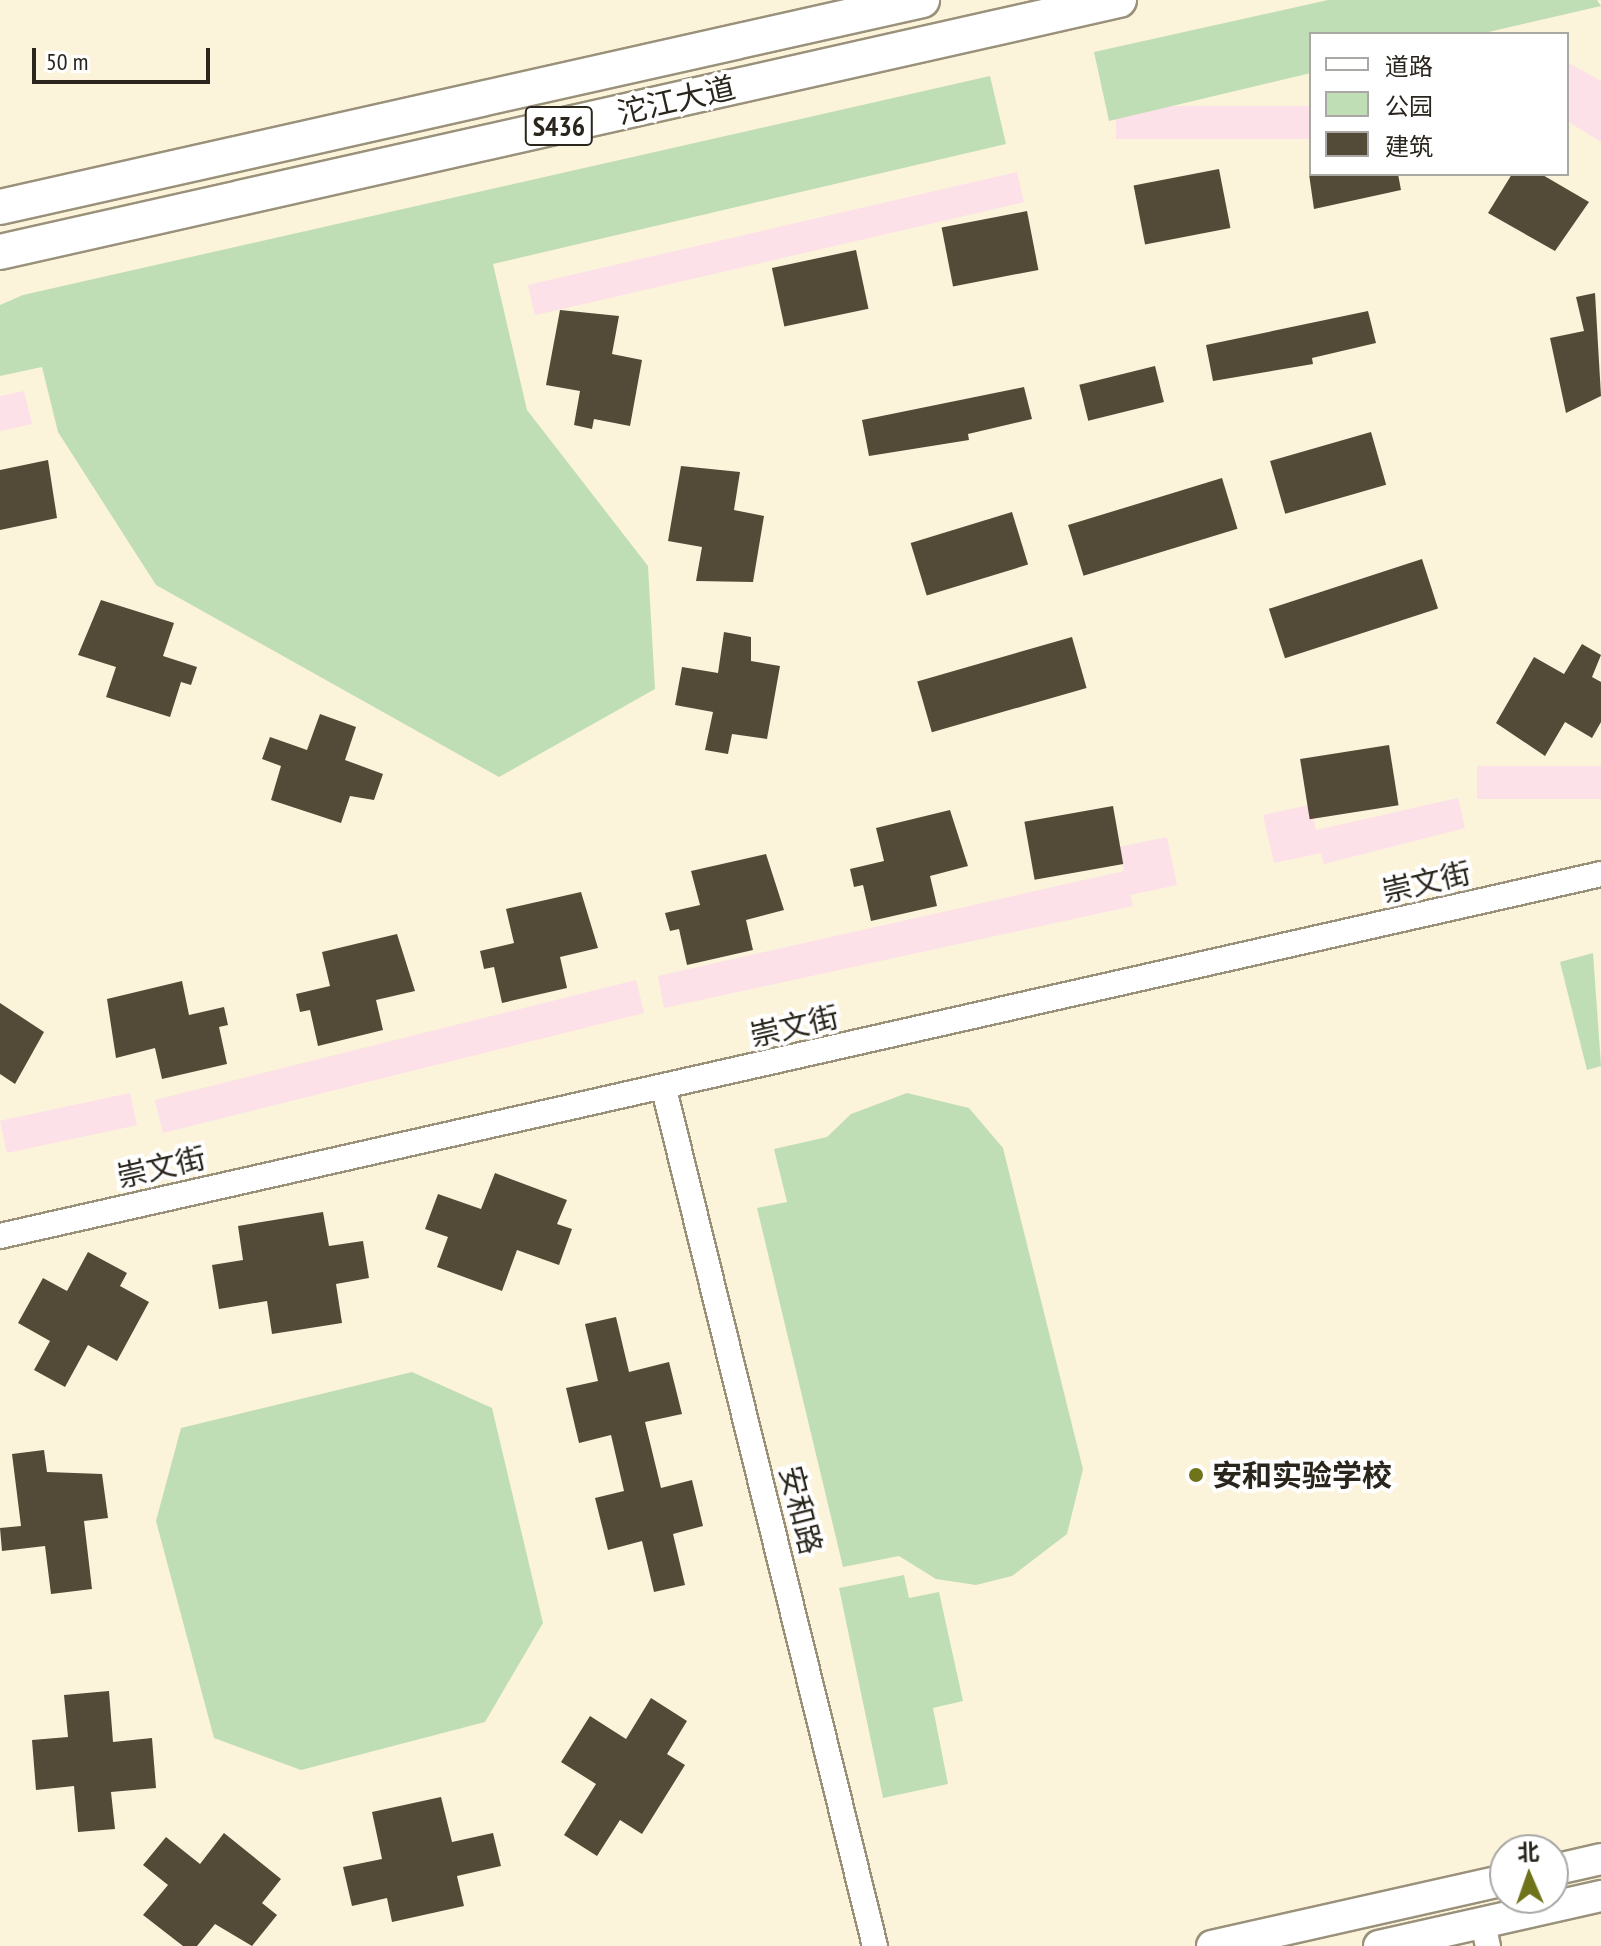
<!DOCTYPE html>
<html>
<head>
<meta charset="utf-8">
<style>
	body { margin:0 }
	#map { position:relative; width:1601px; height:1946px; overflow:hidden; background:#fcf3db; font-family:"PT Sans Narrow","Noto Sans SC",sans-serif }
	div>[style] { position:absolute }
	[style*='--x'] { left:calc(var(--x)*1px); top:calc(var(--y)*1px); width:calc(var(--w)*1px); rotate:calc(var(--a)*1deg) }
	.commercial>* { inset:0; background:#fce1e8; transform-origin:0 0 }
	.green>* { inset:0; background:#c0deb5 }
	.building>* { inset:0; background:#534b37; transform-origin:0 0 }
	.roads { filter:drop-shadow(2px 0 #9a917b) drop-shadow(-2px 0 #9a917b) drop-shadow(0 2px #9a917b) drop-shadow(0 -2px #9a917b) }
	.minor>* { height:24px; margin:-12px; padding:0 12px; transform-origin:12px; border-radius:12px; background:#fff }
	.major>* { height:30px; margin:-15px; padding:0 15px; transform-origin:15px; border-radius:15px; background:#fff }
	.highway>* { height:34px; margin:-17px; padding:0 17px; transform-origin:17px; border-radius:17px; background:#fff }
	.dots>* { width:22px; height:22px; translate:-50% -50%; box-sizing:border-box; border:4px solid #fff; border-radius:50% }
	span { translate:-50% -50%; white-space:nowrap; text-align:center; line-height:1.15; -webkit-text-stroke:8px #fff; paint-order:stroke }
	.shield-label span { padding:2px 6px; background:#fff; border:2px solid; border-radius:6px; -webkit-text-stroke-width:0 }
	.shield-label { font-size:28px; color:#2a261d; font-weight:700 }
	.street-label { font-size:30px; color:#2a261d }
	.poi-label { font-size:30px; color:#2a261d; font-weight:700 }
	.left { translate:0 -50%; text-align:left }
	.legend { position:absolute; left:1309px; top:32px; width:260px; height:144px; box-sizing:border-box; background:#fff; border:2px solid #aaa8a5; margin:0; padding:10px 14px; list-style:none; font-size:24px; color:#2a261d }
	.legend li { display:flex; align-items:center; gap:16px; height:40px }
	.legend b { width:40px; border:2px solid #aaa8a5 }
	.north { position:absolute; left:1489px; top:1834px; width:80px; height:80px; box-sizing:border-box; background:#fff; border:2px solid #aaa8a5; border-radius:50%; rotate:358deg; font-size:22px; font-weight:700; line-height:32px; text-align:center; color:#2a261d }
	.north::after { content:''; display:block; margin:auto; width:28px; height:36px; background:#6f7319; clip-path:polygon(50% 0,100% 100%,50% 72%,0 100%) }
	.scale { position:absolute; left:32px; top:48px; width:178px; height:36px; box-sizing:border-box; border:4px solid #2a261d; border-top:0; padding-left:10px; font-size:24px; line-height:28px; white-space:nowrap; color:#2a261d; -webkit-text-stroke:6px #fff; paint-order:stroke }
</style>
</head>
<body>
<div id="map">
	<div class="commercial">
		<i style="clip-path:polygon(1567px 62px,1601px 81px,1601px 142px,1567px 121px)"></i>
		<i style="left:1311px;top:106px;width:33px;height:195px;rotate:90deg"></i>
		<i style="left:1017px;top:172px;width:31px;height:502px;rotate:77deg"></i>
		<i style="clip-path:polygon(24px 391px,32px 424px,0 431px,0 396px)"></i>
		<i style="left:1601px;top:766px;width:33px;height:124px;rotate:90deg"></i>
		<i style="clip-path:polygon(1458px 798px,1465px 828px,1324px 864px,1321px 853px,1274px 863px,1263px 815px,1309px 805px,1316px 830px)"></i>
		<i style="clip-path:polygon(1167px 837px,1177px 885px,1130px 895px,1133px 906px,664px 1008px,658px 976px,1124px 871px,1119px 847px)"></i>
		<i style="left:636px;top:980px;width:34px;height:496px;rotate:76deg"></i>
		<i style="left:130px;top:1093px;width:33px;height:133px;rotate:78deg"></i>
	</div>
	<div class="green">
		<i style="clip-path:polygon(1328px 0,1597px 0,1601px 6px,1480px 34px,1311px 34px,1311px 73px,1109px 121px,1094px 52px)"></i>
		<i style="clip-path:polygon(990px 76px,1006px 144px,493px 264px,527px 410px,648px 566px,655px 689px,499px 777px,156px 585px,58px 432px,42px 367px,0 376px,0 305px,23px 295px)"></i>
		<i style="clip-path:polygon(1593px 953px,1601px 1066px,1587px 1070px,1560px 962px)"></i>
		<i style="clip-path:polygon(907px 1093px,969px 1108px,1003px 1148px,1083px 1469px,1067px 1534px,1012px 1576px,976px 1585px,936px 1579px,899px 1556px,843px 1567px,757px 1208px,787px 1202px,774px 1149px,827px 1137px,851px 1114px)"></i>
		<i style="clip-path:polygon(412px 1372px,492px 1408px,543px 1623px,485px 1722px,301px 1770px,214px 1738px,156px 1521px,181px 1428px)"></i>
		<i style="clip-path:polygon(904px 1575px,909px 1598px,939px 1592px,963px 1701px,933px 1708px,948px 1784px,883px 1798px,839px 1588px)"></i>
	</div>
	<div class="building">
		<i style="left:1219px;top:169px;width:60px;height:87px;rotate:79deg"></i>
		<i style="clip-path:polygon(1309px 174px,1398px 174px,1401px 190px,1314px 209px)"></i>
		<i style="clip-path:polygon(1512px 174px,1541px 174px,1589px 202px,1555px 251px,1488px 213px)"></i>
		<i style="left:1027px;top:211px;width:60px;height:87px;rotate:79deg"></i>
		<i style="left:856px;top:250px;width:60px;height:86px;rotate:78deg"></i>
		<i style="clip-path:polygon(1595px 293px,1601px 396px,1566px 413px,1550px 338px,1584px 331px,1576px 297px)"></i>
		<i style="clip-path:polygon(560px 310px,619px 316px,612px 354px,642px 360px,630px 426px,594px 419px,592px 429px,574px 425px,580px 391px,546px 385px)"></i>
		<i style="clip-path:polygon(1368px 311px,1376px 343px,1312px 358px,1313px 364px,1213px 381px,1206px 345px)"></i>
		<i style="left:1155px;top:366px;width:37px;height:78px;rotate:76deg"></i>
		<i style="clip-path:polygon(1024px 387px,1032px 419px,968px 434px,969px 440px,869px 456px,862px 420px)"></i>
		<i style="left:1371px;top:432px;width:55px;height:105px;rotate:74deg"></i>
		<i style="clip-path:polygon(48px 460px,57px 518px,0 530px,0 470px)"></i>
		<i style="clip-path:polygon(681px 466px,740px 472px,734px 510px,764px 516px,753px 582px,696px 581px,702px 547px,668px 541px)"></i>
		<i style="left:1222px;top:478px;width:53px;height:161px;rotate:73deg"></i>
		<i style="left:1012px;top:512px;width:55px;height:106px;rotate:73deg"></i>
		<i style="left:1422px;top:559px;width:52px;height:161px;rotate:72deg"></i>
		<i style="clip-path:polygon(101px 600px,174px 623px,163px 656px,197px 667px,191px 685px,181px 682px,170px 717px,106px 697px,116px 667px,78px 655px)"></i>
		<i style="clip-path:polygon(724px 632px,751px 637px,751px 661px,780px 666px,767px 739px,732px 734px,728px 754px,705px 750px,713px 712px,675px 705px,682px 667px,718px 673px)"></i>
		<i style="left:1072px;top:637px;width:53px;height:161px;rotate:74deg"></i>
		<i style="clip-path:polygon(1582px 644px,1601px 655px,1592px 677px,1601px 682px,1601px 722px,1592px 738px,1565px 722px,1545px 756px,1496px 723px,1534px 657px,1564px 674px)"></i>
		<i style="clip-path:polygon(320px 714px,356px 727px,345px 760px,383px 774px,374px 800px,350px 796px,341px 823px,271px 800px,281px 766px,262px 759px,270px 737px,307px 750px)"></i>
		<i style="left:1389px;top:745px;width:61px;height:90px;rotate:81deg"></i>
		<i style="left:1113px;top:806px;width:59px;height:90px;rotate:80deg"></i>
		<i style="clip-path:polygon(950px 810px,968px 866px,930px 876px,937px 906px,871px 921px,863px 885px,854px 887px,850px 869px,884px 861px,876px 828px)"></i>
		<i style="clip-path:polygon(766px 854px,784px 910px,746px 920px,753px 950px,687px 965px,679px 929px,670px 931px,665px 913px,700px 905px,691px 871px)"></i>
		<i style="clip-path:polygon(581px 892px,598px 948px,560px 957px,567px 988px,502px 1003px,494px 967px,484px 969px,480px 951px,514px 943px,506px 909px)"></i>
		<i style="clip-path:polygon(397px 934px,415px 991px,376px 1000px,383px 1030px,318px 1046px,310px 1010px,300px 1012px,296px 994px,330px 986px,322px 952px)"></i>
		<i style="clip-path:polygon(182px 981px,189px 1015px,224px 1007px,228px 1025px,219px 1027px,227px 1064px,162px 1079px,155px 1048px,116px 1058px,107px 999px)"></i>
		<i style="clip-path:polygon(0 1003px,44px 1032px,15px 1084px,0 1074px)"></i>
		<i style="clip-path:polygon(495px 1173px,567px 1200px,557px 1224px,572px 1229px,559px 1265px,517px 1250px,502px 1291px,437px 1267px,448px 1237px,425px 1229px,438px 1194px,481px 1209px)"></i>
		<i style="clip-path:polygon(323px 1212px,329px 1246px,363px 1241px,369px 1278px,336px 1284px,342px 1323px,272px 1334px,267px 1301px,219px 1309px,212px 1265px,243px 1260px,238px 1226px)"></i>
		<i style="clip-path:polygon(88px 1252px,127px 1273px,120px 1286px,149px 1302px,117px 1361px,88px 1345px,65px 1387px,34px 1370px,50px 1341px,18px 1323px,43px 1278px,67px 1291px)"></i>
		<i style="clip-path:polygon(616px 1317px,629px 1372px,669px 1362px,682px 1414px,645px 1422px,661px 1488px,692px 1480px,703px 1526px,673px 1534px,685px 1585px,654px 1592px,642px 1541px,608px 1550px,595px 1498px,624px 1491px,611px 1435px,579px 1443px,566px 1388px,598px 1381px,585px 1324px)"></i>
		<i style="clip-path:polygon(44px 1450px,47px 1472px,102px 1474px,108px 1518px,84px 1521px,92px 1589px,51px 1594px,45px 1546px,2px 1551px,0 1528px,21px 1526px,12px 1454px)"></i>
		<i style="clip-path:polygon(109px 1691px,113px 1742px,152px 1738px,156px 1788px,111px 1792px,115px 1829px,78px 1832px,74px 1786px,36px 1790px,32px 1740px,68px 1737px,64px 1695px)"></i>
		<i style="clip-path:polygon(651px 1698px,687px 1721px,667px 1754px,685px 1765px,642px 1834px,620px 1820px,597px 1856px,564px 1835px,596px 1784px,561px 1762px,590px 1716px,626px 1739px)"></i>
		<i style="clip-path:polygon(441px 1797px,452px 1842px,493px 1833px,501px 1866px,457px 1876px,464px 1906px,392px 1922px,387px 1898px,352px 1906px,343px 1867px,382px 1859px,372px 1812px)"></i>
		<i style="clip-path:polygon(224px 1833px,281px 1879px,262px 1903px,277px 1915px,252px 1946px,215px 1924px,197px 1946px,183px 1946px,143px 1915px,168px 1885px,143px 1865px,166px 1837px,200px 1864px)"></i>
	</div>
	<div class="roads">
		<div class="minor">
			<i style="--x:664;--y:1089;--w:883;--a:76.17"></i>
			<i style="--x:0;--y:1236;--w:1641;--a:-12.74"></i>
			<i style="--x:1483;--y:1923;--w:24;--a:78"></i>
		</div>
		<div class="major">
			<i style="--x:1553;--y:1870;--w:49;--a:-12.9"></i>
			<i style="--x:1212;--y:1946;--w:300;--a:-12.7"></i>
			<i style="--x:1379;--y:1946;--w:228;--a:-12.7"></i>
		</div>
		<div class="highway">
			<i style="--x:0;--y:207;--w:945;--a:-12.65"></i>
			<i style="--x:0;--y:252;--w:1147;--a:-12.69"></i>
		</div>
	</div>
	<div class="dots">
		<i style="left:1196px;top:1475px;background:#6f7319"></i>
	</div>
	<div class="shield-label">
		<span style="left:559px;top:126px">S436</span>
	</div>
	<div class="street-label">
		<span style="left:676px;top:100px;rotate:-13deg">沱江大道</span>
		<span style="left:1426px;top:882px;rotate:-13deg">崇文街</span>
		<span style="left:794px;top:1026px;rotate:-13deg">崇文街</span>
		<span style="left:161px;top:1167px;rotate:-13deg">崇文街</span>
		<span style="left:801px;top:1510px;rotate:76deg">安和路</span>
	</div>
	<div class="poi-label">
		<span class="left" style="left:1212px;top:1475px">安和实验学校</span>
	</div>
	<ul class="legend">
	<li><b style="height:10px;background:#fff"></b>道路</li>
	<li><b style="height:22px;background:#c0deb5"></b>公园</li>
	<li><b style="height:22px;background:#534b37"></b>建筑</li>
	</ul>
	<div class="north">北</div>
	<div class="scale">50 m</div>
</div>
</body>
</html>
